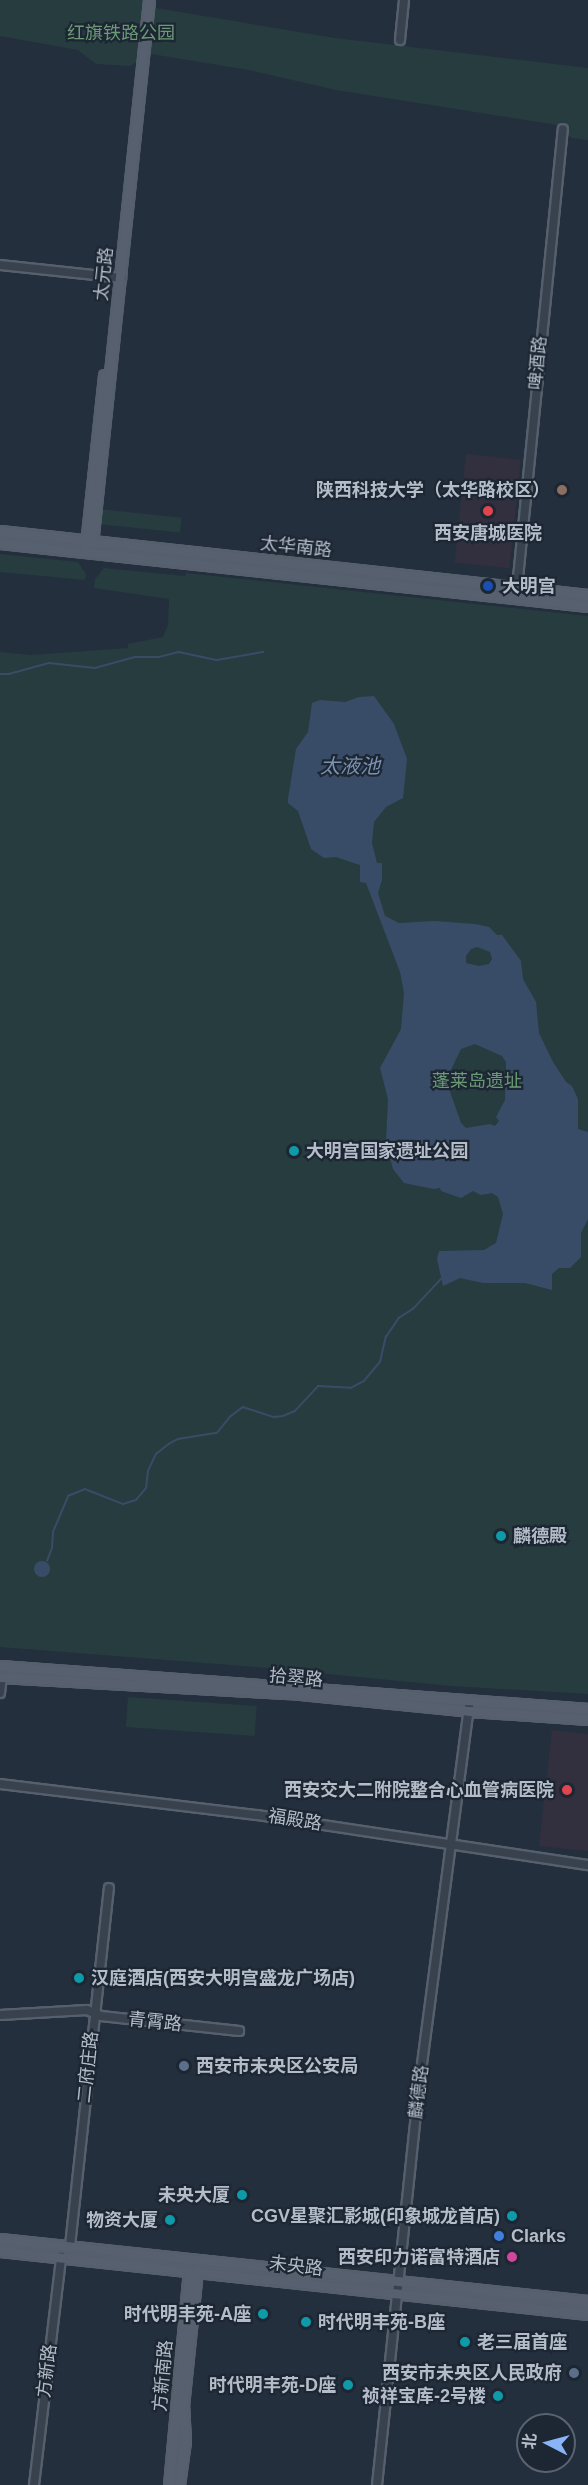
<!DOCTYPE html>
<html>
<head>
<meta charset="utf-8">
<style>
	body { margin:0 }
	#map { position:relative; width:588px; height:2485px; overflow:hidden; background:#242f3e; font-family:Arial,"Noto Sans SC",sans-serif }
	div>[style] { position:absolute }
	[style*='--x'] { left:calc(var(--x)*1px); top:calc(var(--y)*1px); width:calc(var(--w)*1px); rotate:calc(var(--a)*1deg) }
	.medical>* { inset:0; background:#32303f; transform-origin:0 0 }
	.green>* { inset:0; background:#263c3f; transform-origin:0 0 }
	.water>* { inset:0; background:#394c67 }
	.round { border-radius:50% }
	.stream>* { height:1.5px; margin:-0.75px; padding:0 0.75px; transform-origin:0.75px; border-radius:0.75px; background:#394c67 }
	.roads { filter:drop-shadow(2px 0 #565f6c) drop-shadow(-2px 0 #565f6c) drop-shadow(0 2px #565f6c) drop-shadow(0 -2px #565f6c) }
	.minor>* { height:8px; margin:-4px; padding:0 4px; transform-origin:4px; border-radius:4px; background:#38414e }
	.major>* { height:9px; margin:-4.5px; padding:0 4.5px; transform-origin:4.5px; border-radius:4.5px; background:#56606e }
	.dots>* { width:16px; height:16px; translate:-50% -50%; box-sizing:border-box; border:3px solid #1d2633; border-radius:50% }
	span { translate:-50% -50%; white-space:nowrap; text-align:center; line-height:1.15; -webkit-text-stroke:4.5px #1d2633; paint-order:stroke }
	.park-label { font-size:18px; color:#6b9a76 }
	.street-label { font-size:18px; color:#b4bcc9 }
	.poi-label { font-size:18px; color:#b4bcc9; font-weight:700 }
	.right { translate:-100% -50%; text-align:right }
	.left { translate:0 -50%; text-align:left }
	.water-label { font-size:20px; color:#7c92b1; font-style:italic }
	.north { position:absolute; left:516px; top:2413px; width:60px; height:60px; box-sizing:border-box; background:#1d2633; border:2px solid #59626f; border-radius:50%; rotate:276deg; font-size:16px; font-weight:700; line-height:24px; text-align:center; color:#b4bcc9 }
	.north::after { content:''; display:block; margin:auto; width:21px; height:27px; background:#8ab4f8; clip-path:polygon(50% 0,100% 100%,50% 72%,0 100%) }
</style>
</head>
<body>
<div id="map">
	<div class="medical">
		<i style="left:466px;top:454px;width:55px;height:109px;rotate:6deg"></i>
		<i style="clip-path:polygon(552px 1730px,588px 1734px,588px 1851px,539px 1846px)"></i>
	</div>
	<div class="green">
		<i style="clip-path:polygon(0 0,147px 0,156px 8px,335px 38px,588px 68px,588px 140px,572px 138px,557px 125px,336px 90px,249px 70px,151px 54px,130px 66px,96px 64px,78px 50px,0 36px)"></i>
		<i style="left:99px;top:509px;width:83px;height:15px;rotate:6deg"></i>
		<i style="clip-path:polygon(0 554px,78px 562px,86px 574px,85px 580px,0 572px)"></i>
		<i style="clip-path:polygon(104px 568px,185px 576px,186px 573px,588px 616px,588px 1694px,451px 1686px,256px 1667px,0 1647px,0 652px,31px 655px,128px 648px,128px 644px,163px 637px,168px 625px,169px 599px,94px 588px,95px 579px)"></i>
		<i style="left:128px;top:1697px;width:129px;height:30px;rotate:4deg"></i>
	</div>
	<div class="water">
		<i style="clip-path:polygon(evenodd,374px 696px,394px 724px,407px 759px,403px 798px,386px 807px,374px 822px,372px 843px,377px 863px,382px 863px,382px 880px,378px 893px,385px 916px,399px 923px,435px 921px,475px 924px,489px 927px,497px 935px,502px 935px,521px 961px,523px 979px,536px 1002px,539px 1033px,553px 1062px,566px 1082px,572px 1086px,578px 1099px,578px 1129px,588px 1132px,588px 1219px,581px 1233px,581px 1257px,570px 1268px,559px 1268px,552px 1274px,552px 1290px,525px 1283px,483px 1283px,460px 1278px,443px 1286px,437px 1259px,439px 1251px,484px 1250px,496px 1243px,503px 1214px,498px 1197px,492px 1193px,481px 1195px,473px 1191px,461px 1198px,441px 1191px,440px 1188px,434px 1189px,404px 1183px,393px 1169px,386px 1142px,388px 1099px,380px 1068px,401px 1029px,404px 993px,400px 972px,366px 883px,360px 882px,360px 865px,336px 857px,324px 858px,311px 849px,298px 811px,288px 803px,288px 799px,296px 749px,308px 732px,312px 703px,320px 700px,345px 702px,359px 697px,374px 696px,477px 947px,490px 952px,492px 959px,489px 964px,479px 966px,466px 963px,466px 956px,471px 949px,477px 947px,374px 696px,475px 1044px,502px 1056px,506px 1062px,505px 1100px,496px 1117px,499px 1121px,495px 1126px,490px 1124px,466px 1128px,461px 1123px,446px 1080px,461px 1049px,475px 1044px)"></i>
		<i class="round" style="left:34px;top:1561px;width:16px;height:16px"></i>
	</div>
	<div class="stream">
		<i style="--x:0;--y:674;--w:9;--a:0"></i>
		<i style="--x:9;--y:674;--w:41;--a:-15.4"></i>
		<i style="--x:49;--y:663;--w:46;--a:6.2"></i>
		<i style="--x:95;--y:668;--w:41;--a:-15.4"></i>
		<i style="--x:135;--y:657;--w:24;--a:0"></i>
		<i style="--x:159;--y:657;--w:21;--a:-14"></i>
		<i style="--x:179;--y:652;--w:39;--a:12"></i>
		<i style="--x:217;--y:660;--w:47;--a:-9.9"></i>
		<i style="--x:47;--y:1561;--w:14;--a:-69"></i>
		<i style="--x:52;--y:1548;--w:16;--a:-86"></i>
		<i style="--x:53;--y:1532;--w:39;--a:-67"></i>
		<i style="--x:68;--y:1496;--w:18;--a:-22"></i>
		<i style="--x:85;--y:1489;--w:41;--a:21.5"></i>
		<i style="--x:123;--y:1504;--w:14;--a:-17"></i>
		<i style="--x:136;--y:1500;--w:16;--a:-50"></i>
		<i style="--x:146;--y:1488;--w:17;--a:-83"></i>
		<i style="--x:148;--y:1471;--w:19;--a:-65"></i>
		<i style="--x:156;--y:1454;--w:16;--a:-38"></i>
		<i style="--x:169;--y:1444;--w:10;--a:-29"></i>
		<i style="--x:178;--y:1439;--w:39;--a:-9"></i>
		<i style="--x:217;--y:1433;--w:22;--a:-51"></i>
		<i style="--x:231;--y:1416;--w:15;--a:-37"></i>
		<i style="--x:243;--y:1407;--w:33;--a:18"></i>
		<i style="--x:274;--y:1417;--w:9;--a:-6"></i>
		<i style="--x:283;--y:1416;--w:13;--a:-23"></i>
		<i style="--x:295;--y:1411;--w:34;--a:-47"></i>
		<i style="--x:318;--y:1386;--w:33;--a:3"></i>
		<i style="--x:351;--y:1388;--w:15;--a:-28"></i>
		<i style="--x:364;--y:1381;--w:25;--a:-50"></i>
		<i style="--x:380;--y:1362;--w:26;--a:-77"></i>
		<i style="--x:386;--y:1337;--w:23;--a:-56"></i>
		<i style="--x:399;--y:1318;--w:17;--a:-33"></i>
		<i style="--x:413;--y:1309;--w:41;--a:-47"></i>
	</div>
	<div class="roads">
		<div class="minor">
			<i style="--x:400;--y:40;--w:40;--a:-84.3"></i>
			<i style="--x:0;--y:265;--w:122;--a:6.1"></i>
			<i style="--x:516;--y:598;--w:471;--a:-84.3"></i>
			<i style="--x:0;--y:1693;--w:16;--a:-83"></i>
			<i style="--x:0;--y:1784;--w:259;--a:6.9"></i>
			<i style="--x:257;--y:1815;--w:335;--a:8.6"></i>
			<i style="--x:0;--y:2015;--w:87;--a:-3.3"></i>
			<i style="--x:87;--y:2010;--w:15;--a:23"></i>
			<i style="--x:101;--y:2016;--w:139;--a:6.2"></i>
			<i style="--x:70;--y:2246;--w:360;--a:-83.8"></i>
			<i style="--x:34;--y:2485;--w:230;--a:-83.2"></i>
			<i style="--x:377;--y:2485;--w:408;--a:-84"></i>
			<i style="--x:420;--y:2079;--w:377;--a:-82.5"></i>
		</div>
		<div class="major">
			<i style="--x:0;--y:531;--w:591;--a:6.21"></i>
			<i style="--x:0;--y:543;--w:591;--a:6.12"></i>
			<i style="--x:86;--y:544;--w:170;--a:-83.9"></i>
			<i style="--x:92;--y:544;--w:547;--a:-84.02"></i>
			<i style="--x:0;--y:1666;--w:590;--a:4.18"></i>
			<i style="--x:0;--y:1677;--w:290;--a:3.2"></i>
			<i style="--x:290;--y:1693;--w:180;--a:5.7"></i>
			<i style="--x:469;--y:1711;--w:119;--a:3.8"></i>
			<i style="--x:0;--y:2239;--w:591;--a:6.02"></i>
			<i style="--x:0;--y:2251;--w:591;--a:6.12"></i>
			<i style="--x:169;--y:2485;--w:216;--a:-84.7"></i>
			<i style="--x:179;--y:2485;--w:44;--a:-82.2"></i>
			<i style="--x:185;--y:2441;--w:35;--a:-93"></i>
			<i style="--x:183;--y:2406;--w:136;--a:-84.1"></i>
		</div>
	</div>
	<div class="dots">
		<i style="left:562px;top:490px;background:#8d6e63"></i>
		<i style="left:488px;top:511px;background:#e0444e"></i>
		<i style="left:488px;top:586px;background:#1a4fb4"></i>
		<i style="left:294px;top:1151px;background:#0f9aa8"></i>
		<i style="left:501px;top:1536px;background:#0f9aa8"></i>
		<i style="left:567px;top:1790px;background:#e0444e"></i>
		<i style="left:79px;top:1978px;background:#0f9aa8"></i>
		<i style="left:184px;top:2066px;background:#5c6f8a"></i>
		<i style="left:242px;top:2195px;background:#0f9aa8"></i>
		<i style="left:512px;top:2216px;background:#0f9aa8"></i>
		<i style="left:170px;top:2220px;background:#0f9aa8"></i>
		<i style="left:499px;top:2236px;background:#3f7fe0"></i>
		<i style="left:512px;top:2257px;background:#d1479c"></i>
		<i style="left:263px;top:2314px;background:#0f9aa8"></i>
		<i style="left:306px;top:2322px;background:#0f9aa8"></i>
		<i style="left:465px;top:2342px;background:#0f9aa8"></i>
		<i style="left:574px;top:2373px;background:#5c6f8a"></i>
		<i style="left:348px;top:2385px;background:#0f9aa8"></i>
		<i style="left:498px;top:2396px;background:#0f9aa8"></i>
	</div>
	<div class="park-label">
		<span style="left:121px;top:33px">红旗铁路公园</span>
		<span style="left:477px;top:1081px">蓬莱岛遗址</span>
	</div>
	<div class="street-label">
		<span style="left:104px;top:274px;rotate:-84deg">太元路</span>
		<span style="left:538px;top:363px;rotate:-85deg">啤酒路</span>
		<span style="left:296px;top:547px;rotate:6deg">太华南路</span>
		<span style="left:296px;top:1678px;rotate:5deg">拾翠路</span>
		<span style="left:295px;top:1820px;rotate:9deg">福殿路</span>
		<span style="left:155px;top:2022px;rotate:6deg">青霄路</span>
		<span style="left:88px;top:2067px;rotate:-84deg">二府庄路</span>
		<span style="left:419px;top:2092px;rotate:-83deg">麟德路</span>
		<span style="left:296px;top:2266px;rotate:7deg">未央路</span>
		<span style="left:47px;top:2371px;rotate:-83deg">方新路</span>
		<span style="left:163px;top:2376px;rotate:-85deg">方新南路</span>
	</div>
	<div class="poi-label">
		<span class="right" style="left:550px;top:490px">陕西科技大学（太华路校区）</span>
		<span style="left:488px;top:533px">西安唐城医院</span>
		<span class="left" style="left:502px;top:586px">大明宫</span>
		<span class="left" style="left:306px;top:1151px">大明宫国家遗址公园</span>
		<span class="left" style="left:513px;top:1536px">麟德殿</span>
		<span class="right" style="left:554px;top:1790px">西安交大二附院整合心血管病医院</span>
		<span class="left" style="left:91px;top:1978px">汉庭酒店(西安大明宫盛龙广场店)</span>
		<span class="left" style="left:196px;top:2066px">西安市未央区公安局</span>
		<span class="right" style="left:230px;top:2195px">未央大厦</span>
		<span class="right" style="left:500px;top:2216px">CGV星聚汇影城(印象城龙首店)</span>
		<span class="right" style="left:158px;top:2220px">物资大厦</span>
		<span class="left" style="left:511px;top:2236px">Clarks</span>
		<span class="right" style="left:500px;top:2257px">西安印力诺富特酒店</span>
		<span class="right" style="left:251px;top:2314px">时代明丰苑-A座</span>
		<span class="left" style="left:318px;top:2322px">时代明丰苑-B座</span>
		<span class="left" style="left:477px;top:2342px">老三届首座</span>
		<span class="right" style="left:562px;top:2373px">西安市未央区人民政府</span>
		<span class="right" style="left:336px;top:2385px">时代明丰苑-D座</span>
		<span class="right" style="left:486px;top:2396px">祯祥宝库-2号楼</span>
	</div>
	<div class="water-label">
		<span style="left:350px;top:766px">太液池</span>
	</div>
	<div class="north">北</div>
</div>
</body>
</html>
